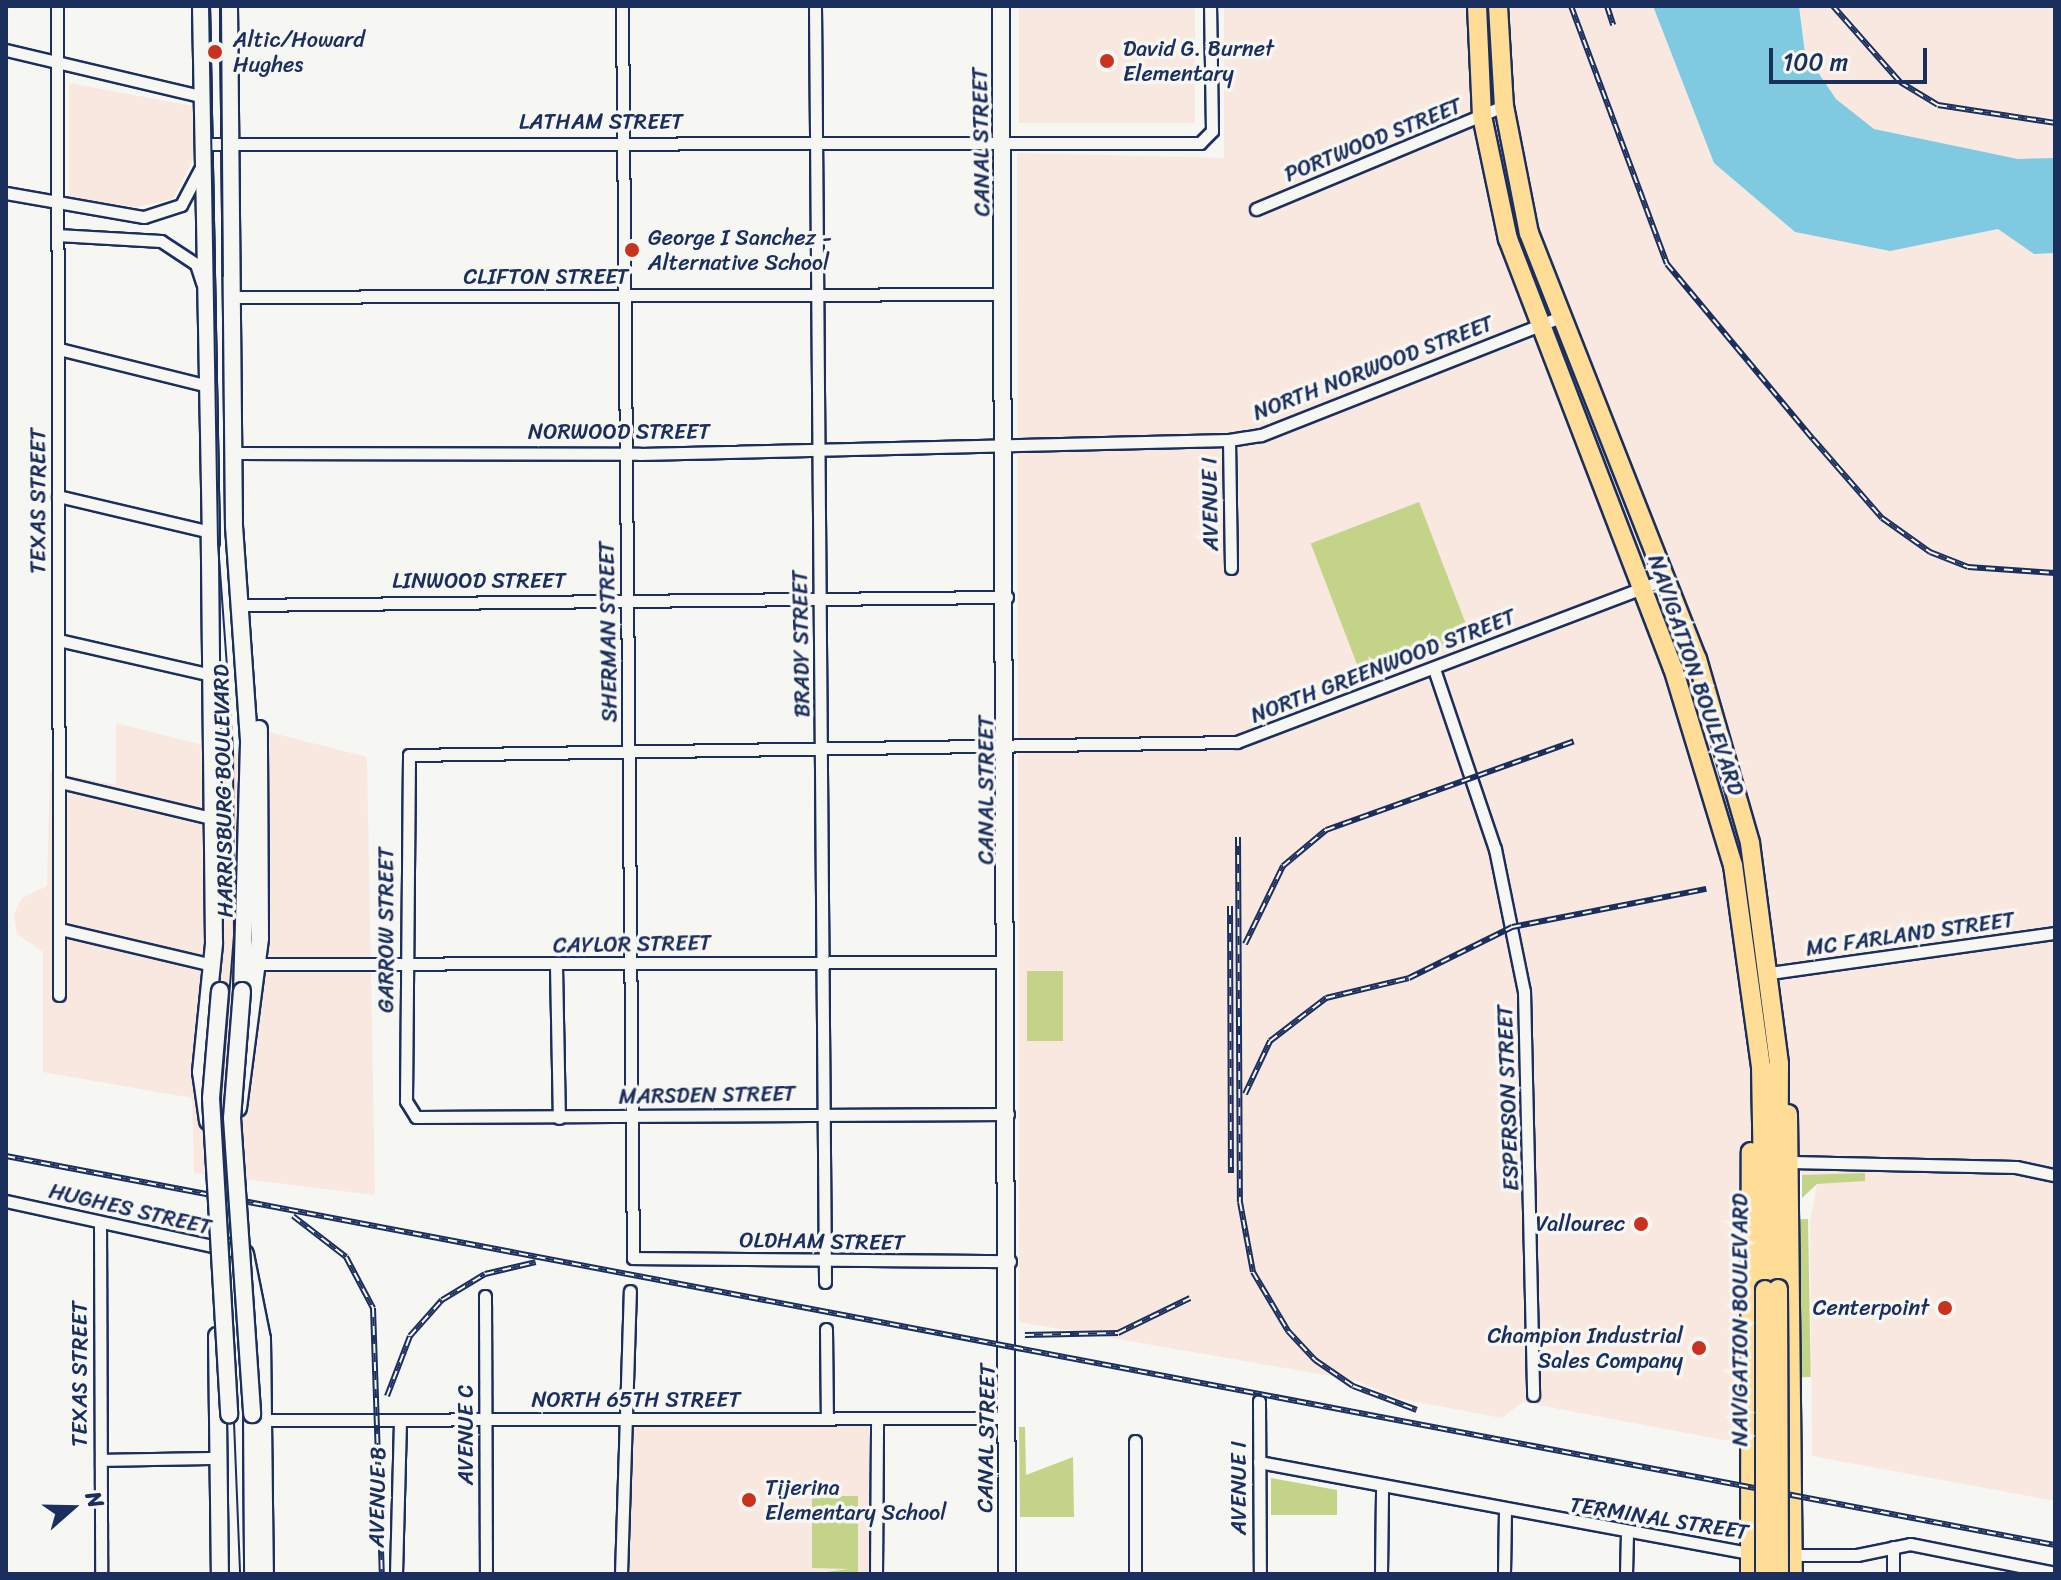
<!DOCTYPE html>
<html>
<head>
<meta charset="utf-8">
<style>
	body { margin:0 }
	#map { position:relative; width:2061px; height:1580px; overflow:hidden; background:#f6f6f2; font-family:Sriracha,sans-serif }
	div>[style] { position:absolute }
	[style*='--x'] { left:calc(var(--x)*1px); top:calc(var(--y)*1px); width:calc(var(--w)*1px); rotate:calc(var(--a)*1deg) }
	.built>* { inset:0; background:#f9e8df; transform-origin:0 0 }
	.green>* { inset:0; background:#c3d488; transform-origin:0 0 }
	.water>* { inset:0; background:#80cae1 }
	.roads { filter:drop-shadow(2px 0 #1b2f5e) drop-shadow(-2px 0 #1b2f5e) drop-shadow(0 2px #1b2f5e) drop-shadow(0 -2px #1b2f5e) }
	.street>* { height:11px; margin:-5.5px; padding:0 5.5px; transform-origin:5.5px; border-radius:5.5px; background:#f6f6f2 }
	.secondary>* { height:16px; margin:-8px; padding:0 8px; transform-origin:8px; border-radius:8px; background:#f6f6f2 }
	.primary>* { height:18px; margin:-9px; padding:0 9px; transform-origin:9px; border-radius:9px; background:#ffdd96 }
	.tram>* { height:2px; margin:-1px; padding:0 1px; transform-origin:1px; border-radius:1px; background:#1b2f5e }
	.rail>* { height:6px; margin-top:-3px; transform-origin:0; background:repeating-linear-gradient(90deg,#f6f6f2 0 9px,#1b2f5e 0 18px); box-sizing:border-box; border-block:2px solid #1b2f5e }
	.bridges { filter:drop-shadow(2px 0 #1b2f5e) drop-shadow(-2px 0 #1b2f5e) drop-shadow(0 2px #1b2f5e) drop-shadow(0 -2px #1b2f5e) }
	.secondary-bridge>* { height:16px; margin:-8px; padding:0 8px; transform-origin:8px; border-radius:8px; background:#f6f6f2 }
	.primary-bridge>* { height:18px; margin:-9px; padding:0 9px; transform-origin:9px; border-radius:9px; background:#ffdd96 }
	.dots>* { width:22px; height:22px; translate:-50% -50%; box-sizing:border-box; border:4px solid #f6f6f2; border-radius:50% }
	span { translate:-50% -50%; white-space:nowrap; text-align:center; line-height:1.15; -webkit-text-stroke:7px #f6f6f2; paint-order:stroke }
	.poi-label { font-size:22px; color:#1b2f5e }
	.left { translate:0 -50%; text-align:left }
	.right { translate:-100% -50%; text-align:right }
	.street-label { font-size:22px; color:#1b2f5e }
	.frame { position:absolute; inset:0; border:8px solid #1b2f5e; pointer-events:none }
	.north { position:absolute; left:32px; top:1468px; width:80px; height:80px; -webkit-text-stroke:6px #f6f6f2; paint-order:stroke; rotate:70deg; font-size:22px; font-weight:700; line-height:32px; text-align:center; color:#1b2f5e }
	.north::after { content:''; display:block; margin:auto; width:28px; height:36px; background:#1b2f5e; clip-path:polygon(50% 0,100% 100%,50% 72%,0 100%) }
	.scale { position:absolute; left:1769px; top:48px; width:158px; height:36px; box-sizing:border-box; border:4px solid #1b2f5e; border-top:0; padding-left:10px; font-size:24px; line-height:28px; white-space:nowrap; color:#1b2f5e; -webkit-text-stroke:6px #f6f6f2; paint-order:stroke }
</style>
</head>
<body>
<div id="map">
	<div class="built">
		<i style="left:1019px;top:6px;width:176px;height:117px"></i>
		<i style="clip-path:polygon(1224px 6px,1653px 6px,1714px 163px,1795px 232px,1890px 250px,1998px 229px,2034px 254px,2055px 253px,2055px 1501px,1812px 1456px,1810px 1221px,1817px 1184px,1864px 1181px,1865px 1174px,1802px 1175px,1801px 1156px,1746px 1150px,1739px 1443px,1523px 1402px,1502px 1418px,1401px 1399px,1354px 1380px,1019px 1322px,1017px 153px,1224px 158px)"></i>
		<i style="clip-path:polygon(1799px 6px,2055px 6px,2055px 158px,2018px 159px,1874px 129px,1836px 99px,1805px 53px)"></i>
		<i style="clip-path:polygon(69px 83px,193px 106px,193px 160px,173px 199px,137px 207px,69px 197px)"></i>
		<i style="clip-path:polygon(116px 723px,270px 762px,269px 732px,367px 757px,375px 1195px,194px 1173px,192px 1098px,43px 1072px,43px 952px,17px 934px,14px 914px,22px 898px,47px 886px,50px 771px,116px 785px)"></i>
		<i style="left:869px;top:1424px;width:150px;height:239px;rotate:90deg"></i>
	</div>
	<div class="green">
		<i style="left:1419px;top:502px;width:145px;height:116px;rotate:69deg"></i>
		<i style="left:1063px;top:971px;width:70px;height:36px;rotate:90deg"></i>
		<i style="clip-path:polygon(1865px 1173px,1865px 1181px,1817px 1184px,1802px 1198px,1802px 1175px)"></i>
		<i style="left:1808px;top:1219px;width:158px;height:9px;rotate:89deg"></i>
		<i style="clip-path:polygon(1019px 1427px,1025px 1427px,1026px 1475px,1073px 1457px,1074px 1517px,1020px 1517px)"></i>
		<i style="clip-path:polygon(1271px 1478px,1337px 1490px,1337px 1515px,1271px 1515px)"></i>
		<i style="clip-path:polygon(812px 1496px,858px 1496px,858px 1574px,812px 1574px,848px 1569px,812px 1568px)"></i>
	</div>
	<div class="water">
		<i style="clip-path:polygon(1653px 6px,1799px 6px,1805px 53px,1836px 99px,1874px 129px,2018px 159px,2055px 158px,2055px 253px,2034px 254px,1998px 229px,1890px 251px,1795px 232px,1714px 163px)"></i>
	</div>
	<div class="roads">
		<div class="street">
			<i style="--x:57;--y:6;--w:989;--a:89.88"></i>
			<i style="--x:622;--y:6;--w:1252;--a:89.5"></i>
			<i style="--x:633;--y:1258;--w:377;--a:0.5"></i>
			<i style="--x:815;--y:6;--w:1276;--a:89.55"></i>
			<i style="--x:6;--y:50;--w:200;--a:13.3"></i>
			<i style="--x:202;--y:144;--w:998;--a:-0.06"></i>
			<i style="--x:1200;--y:143;--w:17;--a:-45"></i>
			<i style="--x:1212;--y:131;--w:125;--a:-90.9"></i>
			<i style="--x:6;--y:193;--w:140;--a:9.9"></i>
			<i style="--x:144;--y:217;--w:39;--a:-18"></i>
			<i style="--x:181;--y:205;--w:40;--a:-62"></i>
			<i style="--x:1256;--y:209;--w:269;--a:-22.6"></i>
			<i style="--x:57;--y:235;--w:104;--a:3.3"></i>
			<i style="--x:161;--y:241;--w:42;--a:33.3"></i>
			<i style="--x:196;--y:264;--w:20;--a:72"></i>
			<i style="--x:232;--y:297;--w:772;--a:-0.22"></i>
			<i style="--x:59;--y:349;--w:154;--a:13.9"></i>
			<i style="--x:1229;--y:440;--w:128;--a:89.1"></i>
			<i style="--x:233;--y:453;--w:407;--a:0.1"></i>
			<i style="--x:640;--y:454;--w:589;--a:-1.36"></i>
			<i style="--x:1229;--y:440;--w:32;--a:-9"></i>
			<i style="--x:1261;--y:435;--w:322;--a:-21.5"></i>
			<i style="--x:58;--y:496;--w:156;--a:13.3"></i>
			<i style="--x:240;--y:605;--w:767;--a:-0.6"></i>
			<i style="--x:59;--y:640;--w:157;--a:12.9"></i>
			<i style="--x:1434;--y:669;--w:190;--a:71.3"></i>
			<i style="--x:1495;--y:849;--w:145;--a:78.5"></i>
			<i style="--x:1524;--y:991;--w:404;--a:88.7"></i>
			<i style="--x:60;--y:782;--w:159;--a:13.4"></i>
			<i style="--x:60;--y:929;--w:156;--a:13.3"></i>
			<i style="--x:258;--y:964;--w:749;--a:-0.15"></i>
			<i style="--x:556;--y:966;--w:152;--a:88.9"></i>
			<i style="--x:1770;--y:973;--w:288;--a:-8"></i>
			<i style="--x:1008;--y:1114;--w:592;--a:179.71"></i>
			<i style="--x:416;--y:1117;--w:19;--a:-122"></i>
			<i style="--x:406;--y:1101;--w:346;--a:-89.5"></i>
			<i style="--x:409;--y:755;--w:828;--a:-0.9"></i>
			<i style="--x:1237;--y:742;--w:460;--a:-20.8"></i>
			<i style="--x:1791;--y:1162;--w:225;--a:1.3"></i>
			<i style="--x:2016;--y:1167;--w:40;--a:12"></i>
			<i style="--x:6;--y:1201;--w:245;--a:12.3"></i>
			<i style="--x:100;--y:1223;--w:351;--a:89.8"></i>
			<i style="--x:485;--y:1296;--w:278;--a:89.8"></i>
			<i style="--x:826;--y:1329;--w:90;--a:89.4"></i>
			<i style="--x:1259;--y:1401;--w:173;--a:89.7"></i>
			<i style="--x:264;--y:1420;--w:744;--a:-0.15"></i>
			<i style="--x:101;--y:1460;--w:118;--a:-1"></i>
			<i style="--x:1259;--y:1462;--w:503;--a:10.53"></i>
			<i style="--x:1893;--y:1547;--w:27;--a:90"></i>
			<i style="--x:1787;--y:1555;--w:70;--a:0"></i>
			<i style="--x:1857;--y:1555;--w:54;--a:-11.7"></i>
			<i style="--x:1910;--y:1544;--w:148;--a:11.3"></i>
			<i style="--x:396;--y:1574;--w:154;--a:-88.5"></i>
			<i style="--x:621;--y:1574;--w:283;--a:-88.2"></i>
			<i style="--x:876;--y:1574;--w:155;--a:-89.6"></i>
			<i style="--x:1135;--y:1574;--w:133;--a:-90"></i>
			<i style="--x:1381;--y:1574;--w:88;--a:-89.3"></i>
			<i style="--x:1504;--y:1574;--w:62;--a:-89.1"></i>
			<i style="--x:1626;--y:1574;--w:40;--a:-88.6"></i>
		</div>
		<div class="secondary">
			<i style="--x:201;--y:6;--w:536;--a:88.93"></i>
			<i style="--x:229;--y:6;--w:520;--a:89.45"></i>
			<i style="--x:234;--y:526;--w:218;--a:86"></i>
			<i style="--x:249;--y:743;--w:248;--a:91.6"></i>
			<i style="--x:1001;--y:6;--w:1568;--a:89.78"></i>
			<i style="--x:238;--y:1108;--w:171;--a:-82.6"></i>
			<i style="--x:260;--y:938;--w:209;--a:-90.3"></i>
			<i style="--x:208;--y:1121;--w:49;--a:-98.1"></i>
			<i style="--x:201;--y:1072;--w:130;--a:-84.2"></i>
			<i style="--x:214;--y:943;--w:411;--a:-90.6"></i>
			<i style="--x:216;--y:1142;--w:36;--a:76"></i>
			<i style="--x:225;--y:1177;--w:53;--a:90"></i>
			<i style="--x:245;--y:1254;--w:87;--a:78.7"></i>
			<i style="--x:262;--y:1339;--w:235;--a:89.3"></i>
			<i style="--x:217;--y:1336;--w:238;--a:89.3"></i>
			<i style="--x:252;--y:1414;--w:160;--a:89.6"></i>
		</div>
		<div class="primary">
			<i style="--x:1477;--y:6;--w:110;--a:87.4"></i>
			<i style="--x:1482;--y:116;--w:126;--a:78.1"></i>
			<i style="--x:1508;--y:239;--w:460;--a:69"></i>
			<i style="--x:1673;--y:668;--w:206;--a:73.1"></i>
			<i style="--x:1733;--y:865;--w:203;--a:82.1"></i>
			<i style="--x:1761;--y:1066;--w:224;--a:89"></i>
			<i style="--x:1498;--y:6;--w:100;--a:86.6"></i>
			<i style="--x:1504;--y:106;--w:129;--a:78.9"></i>
			<i style="--x:1529;--y:233;--w:458;--a:68.5"></i>
			<i style="--x:1697;--y:659;--w:191;--a:73.9"></i>
			<i style="--x:1750;--y:843;--w:223;--a:82.5"></i>
			<i style="--x:1779;--y:1064;--w:225;--a:90.3"></i>
			<i style="--x:1788;--y:1114;--w:460;--a:89.4"></i>
			<i style="--x:1750;--y:1574;--w:422;--a:-89.9"></i>
		</div>
	</div>
	<div class="tram">
		<i style="--x:209;--y:6;--w:538;--a:89.04"></i>
		<i style="--x:218;--y:544;--w:203;--a:85.8"></i>
		<i style="--x:233;--y:746;--w:189;--a:89.7"></i>
		<i style="--x:234;--y:935;--w:164;--a:94.6"></i>
		<i style="--x:221;--y:1098;--w:476;--a:87.7"></i>
		<i style="--x:221;--y:6;--w:270;--a:89.6"></i>
	</div>
	<div class="rail">
		<i style="--x:1571;--y:6;--w:275;--a:69.6"></i>
		<i style="--x:1667;--y:264;--w:228;--a:50.2"></i>
		<i style="--x:1813;--y:439;--w:105;--a:48.9"></i>
		<i style="--x:1882;--y:518;--w:59;--a:35.3"></i>
		<i style="--x:1930;--y:552;--w:41;--a:21.5"></i>
		<i style="--x:1968;--y:567;--w:87;--a:3.9"></i>
		<i style="--x:1607;--y:6;--w:20;--a:72"></i>
		<i style="--x:1833;--y:6;--w:101;--a:48.6"></i>
		<i style="--x:1900;--y:82;--w:44;--a:31.2"></i>
		<i style="--x:1938;--y:105;--w:118;--a:8.7"></i>
		<i style="--x:1238;--y:837;--w:365;--a:89.7"></i>
		<i style="--x:1240;--y:1202;--w:71;--a:79.5"></i>
		<i style="--x:1253;--y:1272;--w:69;--a:59.3"></i>
		<i style="--x:1288;--y:1331;--w:40;--a:47"></i>
		<i style="--x:1315;--y:1360;--w:46;--a:34.4"></i>
		<i style="--x:1353;--y:1386;--w:68;--a:20.6"></i>
		<i style="--x:1230;--y:906;--w:267;--a:89.8"></i>
		<i style="--x:1245;--y:944;--w:87;--a:-64"></i>
		<i style="--x:1283;--y:866;--w:56;--a:-39.9"></i>
		<i style="--x:1326;--y:830;--w:263;--a:-19.7"></i>
		<i style="--x:1245;--y:1094;--w:59;--a:-64.7"></i>
		<i style="--x:1270;--y:1041;--w:71;--a:-37.5"></i>
		<i style="--x:1326;--y:998;--w:85;--a:-13.5"></i>
		<i style="--x:1409;--y:978;--w:115;--a:-26.3"></i>
		<i style="--x:1512;--y:927;--w:198;--a:-11.1"></i>
		<i style="--x:6;--y:1156;--w:2086;--a:10.75"></i>
		<i style="--x:293;--y:1216;--w:67;--a:37.7"></i>
		<i style="--x:346;--y:1257;--w:58;--a:62.1"></i>
		<i style="--x:373;--y:1308;--w:266;--a:88.1"></i>
		<i style="--x:1025;--y:1335;--w:93;--a:-1.2"></i>
		<i style="--x:1118;--y:1333;--w:80;--a:-25.9"></i>
		<i style="--x:387;--y:1396;--w:64;--a:-69"></i>
		<i style="--x:410;--y:1336;--w:48;--a:-48.4"></i>
		<i style="--x:442;--y:1300;--w:50;--a:-31.2"></i>
		<i style="--x:485;--y:1274;--w:52;--a:-13.2"></i>
	</div>
	<div class="bridges">
		<div class="secondary-bridge">
			<i style="--x:220;--y:991;--w:107;--a:94.8"></i>
			<i style="--x:211;--y:1098;--w:317;--a:86.7"></i>
			<i style="--x:242;--y:991;--w:127;--a:94.5"></i>
			<i style="--x:232;--y:1118;--w:297;--a:86.1"></i>
		</div>
		<div class="primary-bridge">
			<i style="--x:1778;--y:1289;--w:285;--a:89.8"></i>
			<i style="--x:1765;--y:1574;--w:284;--a:-90"></i>
		</div>
	</div>
	<div class="dots">
		<i style="left:215px;top:52px;background:#c8321e"></i>
		<i style="left:1107px;top:61px;background:#c8321e"></i>
		<i style="left:632px;top:250px;background:#c8321e"></i>
		<i style="left:1641px;top:1224px;background:#c8321e"></i>
		<i style="left:1945px;top:1308px;background:#c8321e"></i>
		<i style="left:1699px;top:1348px;background:#c8321e"></i>
		<i style="left:749px;top:1500px;background:#c8321e"></i>
	</div>
	<div class="poi-label">
		<span class="left" style="left:233px;top:52px">Altic/Howard<br>Hughes</span>
		<span class="left" style="left:1123px;top:61px">David G. Burnet<br>Elementary</span>
		<span class="left" style="left:648px;top:250px">George I Sanchez -<br>Alternative School</span>
		<span class="right" style="left:1625px;top:1224px">Vallourec</span>
		<span class="right" style="left:1929px;top:1308px">Centerpoint</span>
		<span class="right" style="left:1683px;top:1348px">Champion Industrial<br>Sales Company</span>
		<span class="left" style="left:765px;top:1500px">Tijerina<br>Elementary School</span>
	</div>
	<div class="street-label">
		<span style="left:601px;top:122px">LATHAM STREET</span>
		<span style="left:1373px;top:140px;rotate:-22deg">PORTWOOD STREET</span>
		<span style="left:981px;top:142px;rotate:-91deg">CANAL STREET</span>
		<span style="left:546px;top:277px">CLIFTON STREET</span>
		<span style="left:1373px;top:368px;rotate:-21deg">NORTH NORWOOD STREET</span>
		<span style="left:619px;top:432px">NORWOOD STREET</span>
		<span style="left:38px;top:501px;rotate:-90deg">TEXAS STREET</span>
		<span style="left:1210px;top:504px;rotate:-91deg">AVENUE I</span>
		<span style="left:479px;top:581px">LINWOOD STREET</span>
		<span style="left:608px;top:632px;rotate:-91deg">SHERMAN STREET</span>
		<span style="left:801px;top:644px;rotate:-91deg">BRADY STREET</span>
		<span style="left:1383px;top:666px;rotate:-21deg">NORTH GREENWOOD STREET</span>
		<span style="left:1696px;top:675px;rotate:71deg">NAVIGATION BOULEVARD</span>
		<span style="left:986px;top:790px;rotate:-90deg">CANAL STREET</span>
		<span style="left:223px;top:791px;rotate:-91deg">HARRISBURG BOULEVARD</span>
		<span style="left:386px;top:930px;rotate:-90deg">GARROW STREET</span>
		<span style="left:1910px;top:934px;rotate:-8deg">MC FARLAND STREET</span>
		<span style="left:632px;top:944px;rotate:-1deg">CAYLOR STREET</span>
		<span style="left:707px;top:1095px;rotate:-1deg">MARSDEN STREET</span>
		<span style="left:1508px;top:1098px;rotate:-92deg">ESPERSON STREET</span>
		<span style="left:130px;top:1209px;rotate:13deg">HUGHES STREET</span>
		<span style="left:822px;top:1241px;rotate:1deg">OLDHAM STREET</span>
		<span style="left:1740px;top:1320px;rotate:-90deg">NAVIGATION BOULEVARD</span>
		<span style="left:80px;top:1374px;rotate:-90deg">TEXAS STREET</span>
		<span style="left:636px;top:1400px">NORTH 65TH STREET</span>
		<span style="left:466px;top:1435px;rotate:-90deg">AVENUE C</span>
		<span style="left:986px;top:1438px;rotate:-89deg">CANAL STREET</span>
		<span style="left:1239px;top:1488px;rotate:-90deg">AVENUE I</span>
		<span style="left:377px;top:1497px;rotate:-89deg">AVENUE B</span>
		<span style="left:1659px;top:1518px;rotate:9deg">TERMINAL STREET</span>
	</div>
	<div class="frame"></div>
	<div class="north">N</div>
	<div class="scale">100 m</div>
</div>
</body>
</html>
